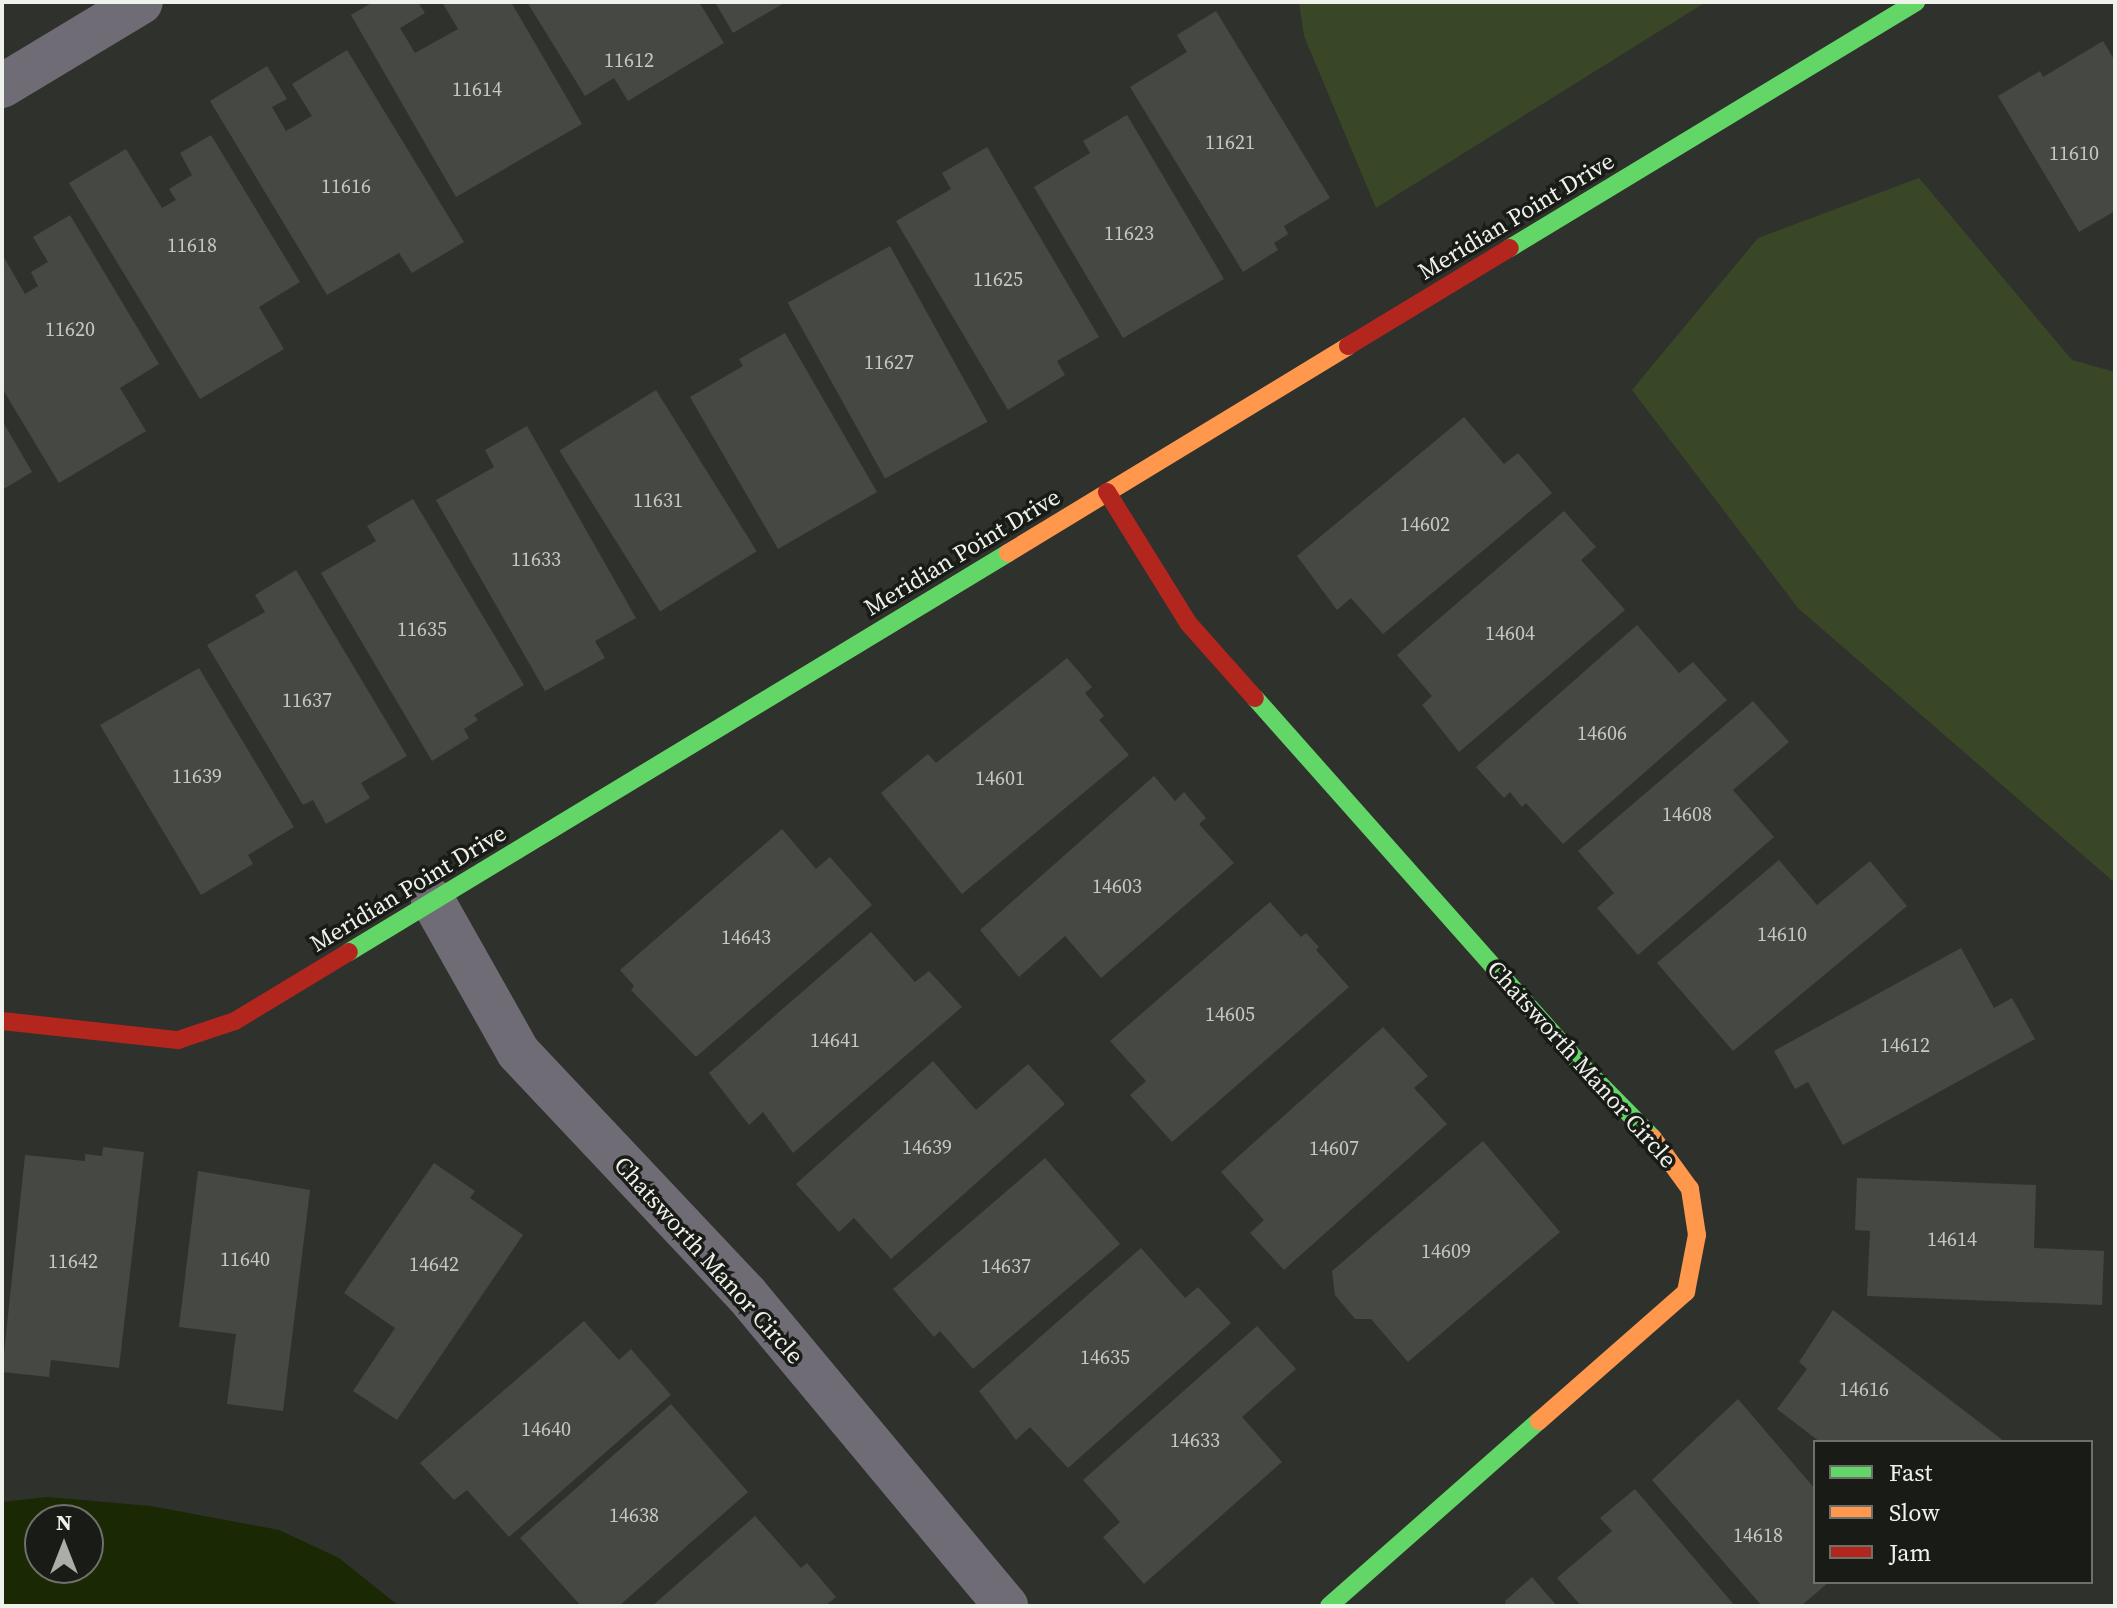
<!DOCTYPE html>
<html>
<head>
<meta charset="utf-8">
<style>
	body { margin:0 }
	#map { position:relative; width:2117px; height:1608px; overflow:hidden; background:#2f312c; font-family:"Source Serif 4",serif }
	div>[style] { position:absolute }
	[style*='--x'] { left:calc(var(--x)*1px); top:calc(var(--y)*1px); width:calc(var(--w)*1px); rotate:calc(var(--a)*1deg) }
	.green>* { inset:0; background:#3a4727 }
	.water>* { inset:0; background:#1b2804 }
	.building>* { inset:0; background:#464844; transform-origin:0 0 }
	.street>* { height:44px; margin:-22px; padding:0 22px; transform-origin:22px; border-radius:22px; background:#706c75 }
	.fast>* { height:18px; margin:-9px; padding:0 9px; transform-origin:9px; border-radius:9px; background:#63d668 }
	.slow>* { height:18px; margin:-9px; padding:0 9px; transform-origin:9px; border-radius:9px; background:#ff974d }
	.jam>* { height:18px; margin:-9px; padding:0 9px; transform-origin:9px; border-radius:9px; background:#b3261e }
	span { translate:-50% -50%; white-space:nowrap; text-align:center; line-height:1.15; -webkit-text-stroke:7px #181b16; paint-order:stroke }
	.number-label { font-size:20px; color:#c4c8c0 }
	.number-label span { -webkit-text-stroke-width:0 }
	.street-label { font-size:24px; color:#eef2ea }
	.frame { position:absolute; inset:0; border:4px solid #eef2ea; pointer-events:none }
	.legend { position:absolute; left:1813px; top:1440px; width:280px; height:144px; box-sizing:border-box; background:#181b16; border:2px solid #6e716b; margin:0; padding:10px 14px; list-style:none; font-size:24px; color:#eef2ea }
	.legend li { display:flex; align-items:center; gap:16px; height:40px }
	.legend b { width:40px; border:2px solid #6e716b }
	.north { position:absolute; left:24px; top:1504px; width:80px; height:80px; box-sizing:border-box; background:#181b16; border:2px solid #6e716b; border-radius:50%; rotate:0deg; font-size:22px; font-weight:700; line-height:32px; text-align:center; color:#eef2ea }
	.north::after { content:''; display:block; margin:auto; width:28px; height:36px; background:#abaea8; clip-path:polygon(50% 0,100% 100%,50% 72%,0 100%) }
</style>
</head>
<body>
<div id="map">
	<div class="green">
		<i style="clip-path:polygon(1299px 2px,1706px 2px,1376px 208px,1304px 36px)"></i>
		<i style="clip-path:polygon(1919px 178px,2072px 360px,2115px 372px,2115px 883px,1798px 608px,1632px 390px,1758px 238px)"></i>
	</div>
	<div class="water">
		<i style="clip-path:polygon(evenodd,47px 1497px,151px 1506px,279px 1530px,339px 1558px,399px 1606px,4px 1606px,2px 1502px,47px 1497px,40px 1520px,88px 1520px,88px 1568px,40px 1568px,40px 1520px)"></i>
	</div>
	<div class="building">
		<i style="clip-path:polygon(373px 2px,418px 2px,425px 13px,400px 28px,415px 53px,458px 29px,442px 2px,511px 2px,582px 124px,456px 197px,351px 15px)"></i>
		<i style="clip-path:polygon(527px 2px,699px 2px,724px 43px,628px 101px,614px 78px,585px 96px)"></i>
		<i style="clip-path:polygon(715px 2px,786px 2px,733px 33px)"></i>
		<i style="clip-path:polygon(1216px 11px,1330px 198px,1284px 226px,1288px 234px,1274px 243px,1278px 250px,1243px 272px,1130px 87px,1187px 52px,1177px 35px)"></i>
		<i style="clip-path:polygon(2103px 41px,2115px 61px,2115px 211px,2079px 232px,1998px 96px,2040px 71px,2043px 77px)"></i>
		<i style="clip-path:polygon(347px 50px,464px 242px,412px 273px,399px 253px,327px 295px,210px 101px,267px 66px,287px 99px,272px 107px,286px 131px,312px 116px,292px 84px)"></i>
		<i style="clip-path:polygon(1127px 115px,1224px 279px,1123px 338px,1034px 187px,1090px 153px,1083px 141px)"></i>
		<i style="clip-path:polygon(211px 135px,300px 282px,259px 307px,284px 349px,200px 399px,69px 183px,126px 149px,162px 208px,176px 200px,169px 189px,192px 175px,180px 153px)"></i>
		<i style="clip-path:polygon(987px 147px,1099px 337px,1057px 361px,1065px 375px,1008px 410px,896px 221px,951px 189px,942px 173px)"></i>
		<i style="clip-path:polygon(70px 215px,159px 364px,120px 388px,146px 431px,59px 483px,2px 388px,2px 254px,25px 294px,38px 286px,31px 272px,48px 262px,33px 237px)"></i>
		<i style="left:890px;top:246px;width:201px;height:117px;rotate:61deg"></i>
		<i style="clip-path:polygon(785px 333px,877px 492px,778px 549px,690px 397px,743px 366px,739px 359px)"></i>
		<i style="left:656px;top:390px;width:190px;height:114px;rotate:58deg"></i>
		<i style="clip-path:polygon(1464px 417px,1504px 464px,1518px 453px,1552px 493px,1383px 634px,1351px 598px,1337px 610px,1297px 556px)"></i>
		<i style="clip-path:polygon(2px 420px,32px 472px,2px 490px)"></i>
		<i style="clip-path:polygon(527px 426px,636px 618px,595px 641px,605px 658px,545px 691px,436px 500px,494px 467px,485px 450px)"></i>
		<i style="clip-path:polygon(413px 499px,524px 685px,474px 715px,478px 720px,464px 729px,469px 738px,432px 761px,321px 573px,376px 541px,367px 526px)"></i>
		<i style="clip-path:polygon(1564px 511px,1596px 547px,1581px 560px,1625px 610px,1459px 752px,1422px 705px,1432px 696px,1397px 655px)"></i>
		<i style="clip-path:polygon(296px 570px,407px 756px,361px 783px,370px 798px,326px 824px,313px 800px,303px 805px,207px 645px,265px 612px,255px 595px)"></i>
		<i style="clip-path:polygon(1637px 625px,1679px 673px,1693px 662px,1727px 700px,1563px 844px,1526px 803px,1522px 807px,1510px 792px,1504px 798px,1476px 767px)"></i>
		<i style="clip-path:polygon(1067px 658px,1092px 687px,1085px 693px,1104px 716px,1099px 720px,1129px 755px,962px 894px,881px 793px,928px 754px,936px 763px)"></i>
		<i style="clip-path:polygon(199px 668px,294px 827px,248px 855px,253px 864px,201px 895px,100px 725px)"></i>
		<i style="clip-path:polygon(1753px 701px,1789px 742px,1733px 790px,1774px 837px,1638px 955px,1597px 908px,1614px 893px,1578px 851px)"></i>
		<i style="clip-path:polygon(1154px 776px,1175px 801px,1184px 792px,1206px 818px,1199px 824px,1234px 863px,1101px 978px,1065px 936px,1019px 977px,980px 930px)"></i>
		<i style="clip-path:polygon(782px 829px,816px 869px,830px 857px,872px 905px,696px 1057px,631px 990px,634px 986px,620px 970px)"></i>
		<i style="clip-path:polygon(1779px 860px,1817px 905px,1870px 861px,1907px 906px,1733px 1051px,1657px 963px)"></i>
		<i style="clip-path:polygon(1270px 902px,1301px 937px,1306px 933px,1319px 947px,1316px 950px,1349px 987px,1172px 1142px,1130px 1095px,1146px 1081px,1110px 1041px)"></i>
		<i style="clip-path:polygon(871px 932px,915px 982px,929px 971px,962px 1007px,793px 1153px,763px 1112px,749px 1125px,709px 1073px)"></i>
		<i style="clip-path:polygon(1961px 948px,1994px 1008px,2012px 998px,2035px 1039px,1843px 1145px,1808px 1082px,1795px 1089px,1774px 1051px)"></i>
		<i style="clip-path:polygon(1383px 1027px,1428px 1076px,1414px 1088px,1447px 1124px,1284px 1270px,1250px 1233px,1264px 1220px,1221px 1172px)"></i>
		<i style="clip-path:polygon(933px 1061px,976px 1110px,1028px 1064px,1065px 1104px,891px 1259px,854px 1218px,839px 1232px,796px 1184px)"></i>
		<i style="clip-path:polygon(1483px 1141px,1560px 1232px,1408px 1362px,1371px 1319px,1355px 1319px,1335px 1295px,1332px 1271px)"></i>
		<i style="clip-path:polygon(103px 1147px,144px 1152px,119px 1368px,51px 1360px,49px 1377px,2px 1372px,25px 1155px,85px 1161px,85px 1154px,102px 1156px)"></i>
		<i style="clip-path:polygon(1045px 1158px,1120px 1244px,973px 1369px,940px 1331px,934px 1337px,893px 1289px)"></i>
		<i style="clip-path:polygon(434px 1163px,475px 1191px,470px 1198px,523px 1235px,397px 1420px,353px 1391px,395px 1328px,344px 1293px)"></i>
		<i style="clip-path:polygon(198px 1171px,310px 1190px,283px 1411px,227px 1404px,236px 1334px,179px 1327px)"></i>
		<i style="clip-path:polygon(1857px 1178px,2036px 1185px,2034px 1248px,2104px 1251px,2102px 1305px,1867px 1296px,1870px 1231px,1855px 1230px)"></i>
		<i style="clip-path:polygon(1141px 1248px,1185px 1298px,1198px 1287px,1231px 1323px,1068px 1468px,1030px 1427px,1016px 1440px,979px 1391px)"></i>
		<i style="clip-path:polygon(1833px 1310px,2005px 1442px,1820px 1442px,1777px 1409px,1807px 1369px,1799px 1362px)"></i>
		<i style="clip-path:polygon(584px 1321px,619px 1360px,631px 1349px,671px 1395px,509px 1537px,467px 1490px,454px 1500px,420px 1463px)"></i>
		<i style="clip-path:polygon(1257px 1326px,1296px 1369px,1242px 1417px,1282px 1462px,1144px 1584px,1103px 1537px,1120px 1522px,1083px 1480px)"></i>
		<i style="clip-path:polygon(1738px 1399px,1815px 1489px,1815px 1582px,1829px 1582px,1801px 1606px,1762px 1606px,1652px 1480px)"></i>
		<i style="clip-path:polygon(671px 1404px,748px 1492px,619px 1606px,581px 1606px,520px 1538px)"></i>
		<i style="clip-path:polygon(1635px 1489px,1735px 1606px,1581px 1606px,1557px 1578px,1612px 1531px,1600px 1518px)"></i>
		<i style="clip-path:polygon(755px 1516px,801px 1568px,807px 1563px,836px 1597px,825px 1606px,652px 1606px)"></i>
		<i style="clip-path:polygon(1532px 1577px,1557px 1606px,1506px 1606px,1505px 1601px)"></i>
	</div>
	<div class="street">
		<i style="--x:2;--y:86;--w:162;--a:-31.1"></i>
		<i style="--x:433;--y:901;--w:173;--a:60.6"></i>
		<i style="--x:518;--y:1052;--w:334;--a:46.7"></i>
		<i style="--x:747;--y:1295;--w:405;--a:50.2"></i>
	</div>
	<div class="fast">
		<i style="--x:1510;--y:248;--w:475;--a:-31.2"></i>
		<i style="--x:1255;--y:698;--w:492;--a:48.4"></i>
		<i style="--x:1582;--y:1066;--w:101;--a:45.4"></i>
		<i style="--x:349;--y:952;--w:770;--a:-31.19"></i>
		<i style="--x:1329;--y:1606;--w:280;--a:-41.4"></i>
	</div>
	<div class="slow">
		<i style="--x:1008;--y:553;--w:398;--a:-31.3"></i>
		<i style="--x:1539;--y:1421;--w:196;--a:-41.3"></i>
		<i style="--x:1686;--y:1292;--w:58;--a:-79.1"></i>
		<i style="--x:1697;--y:1235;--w:47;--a:-98.7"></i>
		<i style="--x:1690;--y:1189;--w:63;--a:-126"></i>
	</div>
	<div class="jam">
		<i style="--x:1348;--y:346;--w:189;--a:-31.2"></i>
		<i style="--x:1107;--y:492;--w:155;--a:58.2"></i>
		<i style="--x:1189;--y:624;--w:99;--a:48.3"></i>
		<i style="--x:2;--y:1021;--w:177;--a:6.2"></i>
		<i style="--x:178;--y:1040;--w:60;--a:-18.4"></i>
		<i style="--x:235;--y:1021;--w:133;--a:-31.2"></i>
	</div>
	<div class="number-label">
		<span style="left:629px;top:60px">11612</span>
		<span style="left:477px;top:89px">11614</span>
		<span style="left:1230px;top:142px">11621</span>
		<span style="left:2074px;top:153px">11610</span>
		<span style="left:346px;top:186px">11616</span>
		<span style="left:1129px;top:233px">11623</span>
		<span style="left:192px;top:245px">11618</span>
		<span style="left:998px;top:279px">11625</span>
		<span style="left:70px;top:329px">11620</span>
		<span style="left:889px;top:362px">11627</span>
		<span style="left:658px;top:500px">11631</span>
		<span style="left:1425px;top:524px">14602</span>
		<span style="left:536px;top:559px">11633</span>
		<span style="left:422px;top:629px">11635</span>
		<span style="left:1510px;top:633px">14604</span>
		<span style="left:307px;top:700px">11637</span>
		<span style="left:1602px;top:733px">14606</span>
		<span style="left:197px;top:776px">11639</span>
		<span style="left:1000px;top:778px">14601</span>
		<span style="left:1687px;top:814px">14608</span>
		<span style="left:1117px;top:886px">14603</span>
		<span style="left:1782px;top:934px">14610</span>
		<span style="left:746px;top:937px">14643</span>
		<span style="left:1230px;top:1014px">14605</span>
		<span style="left:835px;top:1040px">14641</span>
		<span style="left:1905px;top:1045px">14612</span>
		<span style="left:927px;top:1147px">14639</span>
		<span style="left:1334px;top:1148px">14607</span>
		<span style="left:1952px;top:1239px">14614</span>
		<span style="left:1446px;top:1251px">14609</span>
		<span style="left:245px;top:1259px">11640</span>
		<span style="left:73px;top:1261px">11642</span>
		<span style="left:434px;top:1264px">14642</span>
		<span style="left:1006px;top:1266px">14637</span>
		<span style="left:1105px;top:1357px">14635</span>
		<span style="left:1864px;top:1389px">14616</span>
		<span style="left:546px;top:1429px">14640</span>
		<span style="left:1195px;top:1440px">14633</span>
		<span style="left:634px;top:1515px">14638</span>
		<span style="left:1758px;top:1535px">14618</span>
	</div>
	<div class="street-label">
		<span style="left:1516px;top:216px;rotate:-31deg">Meridian Point Drive</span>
		<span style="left:962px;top:552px;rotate:-31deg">Meridian Point Drive</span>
		<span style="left:408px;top:888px;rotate:-31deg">Meridian Point Drive</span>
		<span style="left:1582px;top:1064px;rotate:48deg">Chatsworth Manor Circle</span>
		<span style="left:709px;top:1260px;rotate:48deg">Chatsworth Manor Circle</span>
	</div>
	<div class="frame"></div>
	<ul class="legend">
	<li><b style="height:10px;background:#63d668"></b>Fast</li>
	<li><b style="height:10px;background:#ff974d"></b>Slow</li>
	<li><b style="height:10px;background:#b3261e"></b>Jam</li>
	</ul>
	<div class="north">N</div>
</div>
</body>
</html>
